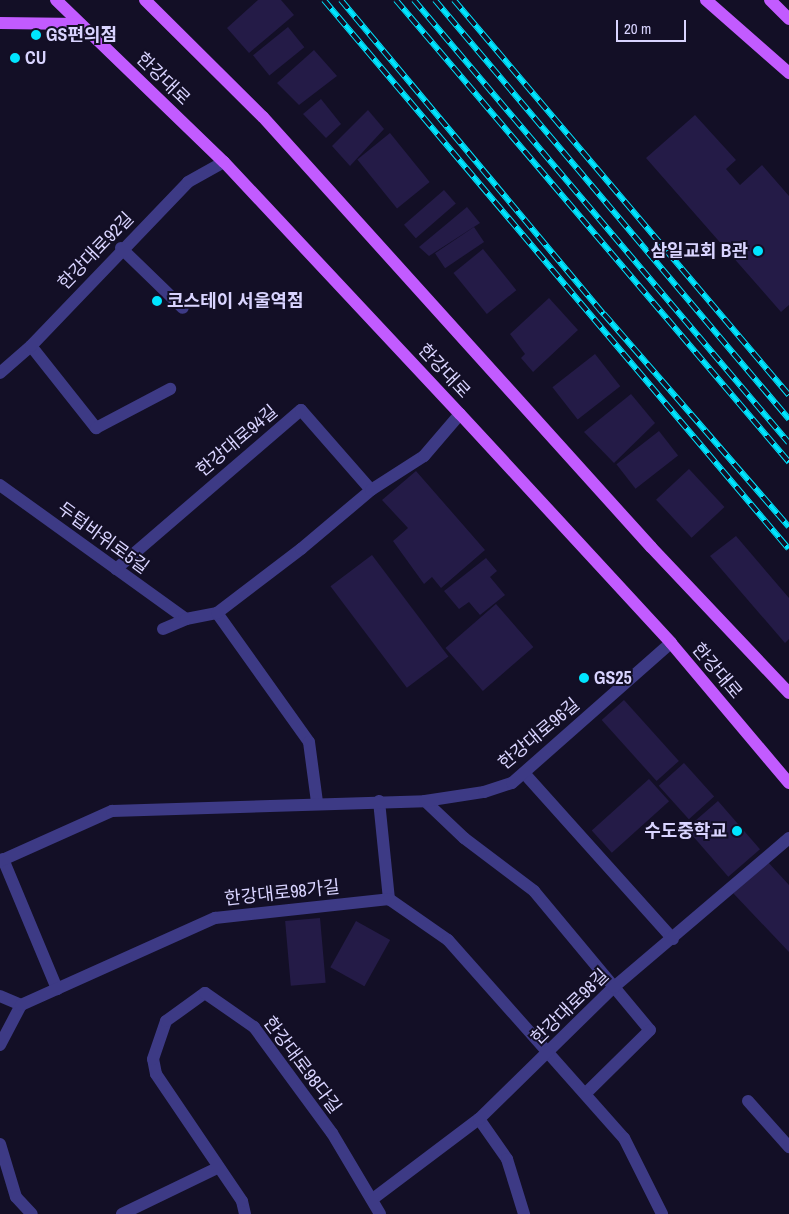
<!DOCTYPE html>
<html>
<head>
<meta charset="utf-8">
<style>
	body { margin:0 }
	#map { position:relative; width:789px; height:1214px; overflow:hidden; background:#130f26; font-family:"Archivo Narrow","Noto Sans KR",sans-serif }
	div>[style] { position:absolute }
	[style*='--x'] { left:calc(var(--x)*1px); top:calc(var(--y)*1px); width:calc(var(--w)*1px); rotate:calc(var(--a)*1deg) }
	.building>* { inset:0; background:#241b47; transform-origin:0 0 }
	.lane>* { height:12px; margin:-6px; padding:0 6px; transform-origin:6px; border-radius:6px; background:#3d3a85 }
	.street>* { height:12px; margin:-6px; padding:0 6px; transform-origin:6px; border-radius:6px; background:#3d3a85 }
	.primary>* { height:12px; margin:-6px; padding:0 6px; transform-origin:6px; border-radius:6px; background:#c25bff }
	.rail>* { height:5.5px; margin-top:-2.75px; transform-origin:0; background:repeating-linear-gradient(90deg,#130f26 0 11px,#00e5ff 0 22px); box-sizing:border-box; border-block:1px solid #00e5ff }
	.dots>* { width:14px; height:14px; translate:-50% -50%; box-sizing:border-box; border:2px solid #130f26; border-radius:50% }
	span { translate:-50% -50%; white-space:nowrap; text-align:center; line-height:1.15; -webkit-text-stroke:4px #130f26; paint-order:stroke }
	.poi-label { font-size:18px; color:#d9d4ff; font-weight:700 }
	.left { translate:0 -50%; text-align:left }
	.right { translate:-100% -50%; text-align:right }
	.street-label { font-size:18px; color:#d9d4ff }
	.scale { position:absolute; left:616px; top:20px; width:70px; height:22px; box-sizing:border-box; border:2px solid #d9d4ff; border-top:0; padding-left:6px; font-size:15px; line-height:18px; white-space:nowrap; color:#d9d4ff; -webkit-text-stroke:4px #130f26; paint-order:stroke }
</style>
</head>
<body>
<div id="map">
	<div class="building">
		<i style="clip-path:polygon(258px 0,281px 0,294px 15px,249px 53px,227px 28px)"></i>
		<i style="left:288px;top:27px;width:26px;height:45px;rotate:51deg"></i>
		<i style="clip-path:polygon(314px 50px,337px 76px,299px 105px,277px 83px)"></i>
		<i style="clip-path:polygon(321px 99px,341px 124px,326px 138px,303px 114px)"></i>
		<i style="clip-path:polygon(368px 110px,384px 129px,350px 166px,332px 146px)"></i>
		<i style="clip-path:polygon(695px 115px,736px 160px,726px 169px,740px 185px,762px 165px,789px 196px,789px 305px,781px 312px,646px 158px)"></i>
		<i style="left:390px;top:133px;width:63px;height:42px;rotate:51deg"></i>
		<i style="left:444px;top:190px;width:18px;height:53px;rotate:49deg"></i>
		<i style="clip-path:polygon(467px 207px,480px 223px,429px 256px,419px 247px)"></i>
		<i style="left:474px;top:227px;width:18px;height:47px;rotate:56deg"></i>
		<i style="left:483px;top:249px;width:53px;height:38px;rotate:51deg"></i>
		<i style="clip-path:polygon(549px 298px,578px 330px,533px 372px,521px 358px,525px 354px,510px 334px)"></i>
		<i style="left:595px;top:354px;width:41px;height:54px;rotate:52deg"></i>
		<i style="clip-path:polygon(631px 394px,655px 423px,614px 463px,584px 432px)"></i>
		<i style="left:659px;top:431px;width:31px;height:54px;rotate:52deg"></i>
		<i style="left:689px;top:469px;width:52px;height:45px;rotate:47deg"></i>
		<i style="clip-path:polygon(416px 471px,485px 550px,441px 588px,432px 577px,424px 584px,393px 541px,408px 528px,382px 500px)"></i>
		<i style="clip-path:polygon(736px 536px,789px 598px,789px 639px,785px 643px,710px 556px)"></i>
		<i style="left:372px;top:555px;width:127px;height:52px;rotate:53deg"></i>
		<i style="clip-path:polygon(486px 558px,497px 571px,490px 577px,505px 595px,480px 615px,469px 602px,459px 609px,444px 591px)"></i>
		<i style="left:496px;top:604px;width:57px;height:67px;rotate:49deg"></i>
		<i style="left:624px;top:700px;width:82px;height:30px;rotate:48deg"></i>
		<i style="left:684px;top:763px;width:45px;height:34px;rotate:48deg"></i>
		<i style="left:649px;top:779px;width:30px;height:77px;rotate:48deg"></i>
		<i style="left:718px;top:801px;width:64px;height:42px;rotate:49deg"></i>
		<i style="clip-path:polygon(767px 861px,789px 885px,789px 952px,733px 893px)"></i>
		<i style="left:320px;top:918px;width:65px;height:35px;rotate:85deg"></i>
		<i style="left:356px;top:921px;width:39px;height:53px;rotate:29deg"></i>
	</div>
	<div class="lane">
		<i style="--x:31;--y:346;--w:105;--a:51.6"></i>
		<i style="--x:96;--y:428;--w:84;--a:-27.8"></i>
		<i style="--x:116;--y:569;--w:244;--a:-40.7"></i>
		<i style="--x:301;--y:410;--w:106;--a:48.8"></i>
		<i style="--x:524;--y:773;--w:223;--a:48.1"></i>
		<i style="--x:425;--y:801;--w:54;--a:43.5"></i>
		<i style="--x:464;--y:838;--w:88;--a:37.1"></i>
		<i style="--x:534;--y:891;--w:181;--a:50.2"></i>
		<i style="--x:650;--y:1030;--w:91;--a:135.4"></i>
		<i style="--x:3;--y:859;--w:141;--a:67.4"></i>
		<i style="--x:0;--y:996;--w:23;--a:23"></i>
		<i style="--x:748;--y:1101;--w:62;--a:48.3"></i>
		<i style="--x:122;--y:1214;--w:106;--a:-25.8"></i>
	</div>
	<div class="street">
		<i style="--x:121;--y:248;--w:86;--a:44.1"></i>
		<i style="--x:0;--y:373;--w:41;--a:-41.1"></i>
		<i style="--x:31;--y:346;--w:227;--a:-46.2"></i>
		<i style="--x:188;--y:182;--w:41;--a:-29.1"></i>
		<i style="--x:0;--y:485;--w:229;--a:35.8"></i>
		<i style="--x:217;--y:613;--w:158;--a:54.5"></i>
		<i style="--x:309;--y:742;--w:61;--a:82.4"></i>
		<i style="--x:163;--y:629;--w:25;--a:-23"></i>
		<i style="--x:186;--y:619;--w:32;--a:-11"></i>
		<i style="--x:217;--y:613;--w:106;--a:-37.3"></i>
		<i style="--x:301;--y:549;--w:92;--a:-40.1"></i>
		<i style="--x:371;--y:490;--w:63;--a:-32.7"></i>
		<i style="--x:424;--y:456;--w:55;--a:-49.4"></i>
		<i style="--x:379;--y:801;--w:99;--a:84.2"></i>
		<i style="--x:0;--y:861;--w:123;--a:-24.1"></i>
		<i style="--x:112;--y:811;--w:313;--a:-1.8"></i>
		<i style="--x:425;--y:801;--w:60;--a:-8.7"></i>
		<i style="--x:484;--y:792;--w:29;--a:-18"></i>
		<i style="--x:512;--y:783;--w:212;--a:-41.4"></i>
		<i style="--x:0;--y:1045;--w:45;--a:-62.3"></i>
		<i style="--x:21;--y:1005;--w:213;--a:-24.2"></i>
		<i style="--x:215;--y:918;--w:175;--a:-6.2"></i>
		<i style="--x:389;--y:899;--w:72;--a:34.8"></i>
		<i style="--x:448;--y:940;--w:265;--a:48.4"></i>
		<i style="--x:624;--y:1138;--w:85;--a:63.4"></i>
		<i style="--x:479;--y:1119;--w:49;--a:55"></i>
		<i style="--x:507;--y:1159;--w:58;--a:72.8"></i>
		<i style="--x:0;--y:1144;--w:55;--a:73.2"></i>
		<i style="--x:16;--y:1197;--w:23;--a:47"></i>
		<i style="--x:374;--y:1198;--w:131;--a:-37"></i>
		<i style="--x:479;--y:1119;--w:189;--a:-44.4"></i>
		<i style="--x:614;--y:987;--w:230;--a:-40.4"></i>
		<i style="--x:245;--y:1214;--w:13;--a:-103"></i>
		<i style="--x:242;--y:1201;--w:153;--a:-124.1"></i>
		<i style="--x:156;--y:1074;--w:15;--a:-101"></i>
		<i style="--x:153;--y:1059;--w:40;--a:-71.1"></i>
		<i style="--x:166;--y:1021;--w:48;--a:-35.7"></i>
		<i style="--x:205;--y:993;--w:60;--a:34.8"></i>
		<i style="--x:254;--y:1027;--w:132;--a:53.7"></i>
		<i style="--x:332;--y:1133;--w:94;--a:59.3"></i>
	</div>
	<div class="primary">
		<i style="--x:56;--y:0;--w:233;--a:44"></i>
		<i style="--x:224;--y:162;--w:345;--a:46.9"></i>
		<i style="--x:460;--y:414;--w:311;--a:47.3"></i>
		<i style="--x:671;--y:643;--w:183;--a:49.9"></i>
		<i style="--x:145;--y:0;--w:166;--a:44.8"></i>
		<i style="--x:263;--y:117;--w:579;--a:47.94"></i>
		<i style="--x:651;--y:547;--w:201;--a:46.6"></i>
		<i style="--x:706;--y:0;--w:111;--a:41.3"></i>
		<i style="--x:770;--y:0;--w:27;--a:45"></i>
		<i style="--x:0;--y:23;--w:80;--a:0.7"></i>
	</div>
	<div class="rail">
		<i style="--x:324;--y:0;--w:719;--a:49.74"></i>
		<i style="--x:341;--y:0;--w:410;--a:50.1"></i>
		<i style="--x:604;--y:314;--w:282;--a:49"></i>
		<i style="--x:396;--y:0;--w:607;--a:49.61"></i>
		<i style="--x:414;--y:0;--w:580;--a:49.75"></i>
		<i style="--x:435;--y:0;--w:549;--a:49.81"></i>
		<i style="--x:454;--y:0;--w:518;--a:49.7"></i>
	</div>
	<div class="dots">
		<i style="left:36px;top:35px;background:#00e5ff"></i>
		<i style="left:15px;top:58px;background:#00e5ff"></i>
		<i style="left:758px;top:251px;background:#00e5ff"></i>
		<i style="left:157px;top:301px;background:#00e5ff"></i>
		<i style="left:584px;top:678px;background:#00e5ff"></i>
		<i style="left:737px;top:831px;background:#00e5ff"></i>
	</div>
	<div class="poi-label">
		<span class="left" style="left:46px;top:35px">GS편의점</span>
		<span class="left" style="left:25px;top:58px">CU</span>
		<span class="right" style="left:748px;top:251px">삼일교회 B관</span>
		<span class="left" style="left:167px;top:301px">코스테이 서울역점</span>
		<span class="left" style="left:594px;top:678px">GS25</span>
		<span class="right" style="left:727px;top:831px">수도중학교</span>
	</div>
	<div class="street-label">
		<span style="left:163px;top:79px;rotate:44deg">한강대로</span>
		<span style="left:96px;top:251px;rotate:-46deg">한강대로92길</span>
		<span style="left:444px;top:371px;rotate:47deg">한강대로</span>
		<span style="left:237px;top:441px;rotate:-40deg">한강대로94길</span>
		<span style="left:103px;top:538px;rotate:36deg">두텁바위로5길</span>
		<span style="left:717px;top:671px;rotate:50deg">한강대로</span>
		<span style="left:539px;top:734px;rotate:-40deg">한강대로96길</span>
		<span style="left:282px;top:893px;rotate:-6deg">한강대로98가길</span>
		<span style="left:570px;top:1007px;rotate:-44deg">한강대로98길</span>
		<span style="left:302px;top:1065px;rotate:53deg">한강대로98다길</span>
	</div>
	<div class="scale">20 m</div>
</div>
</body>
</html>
